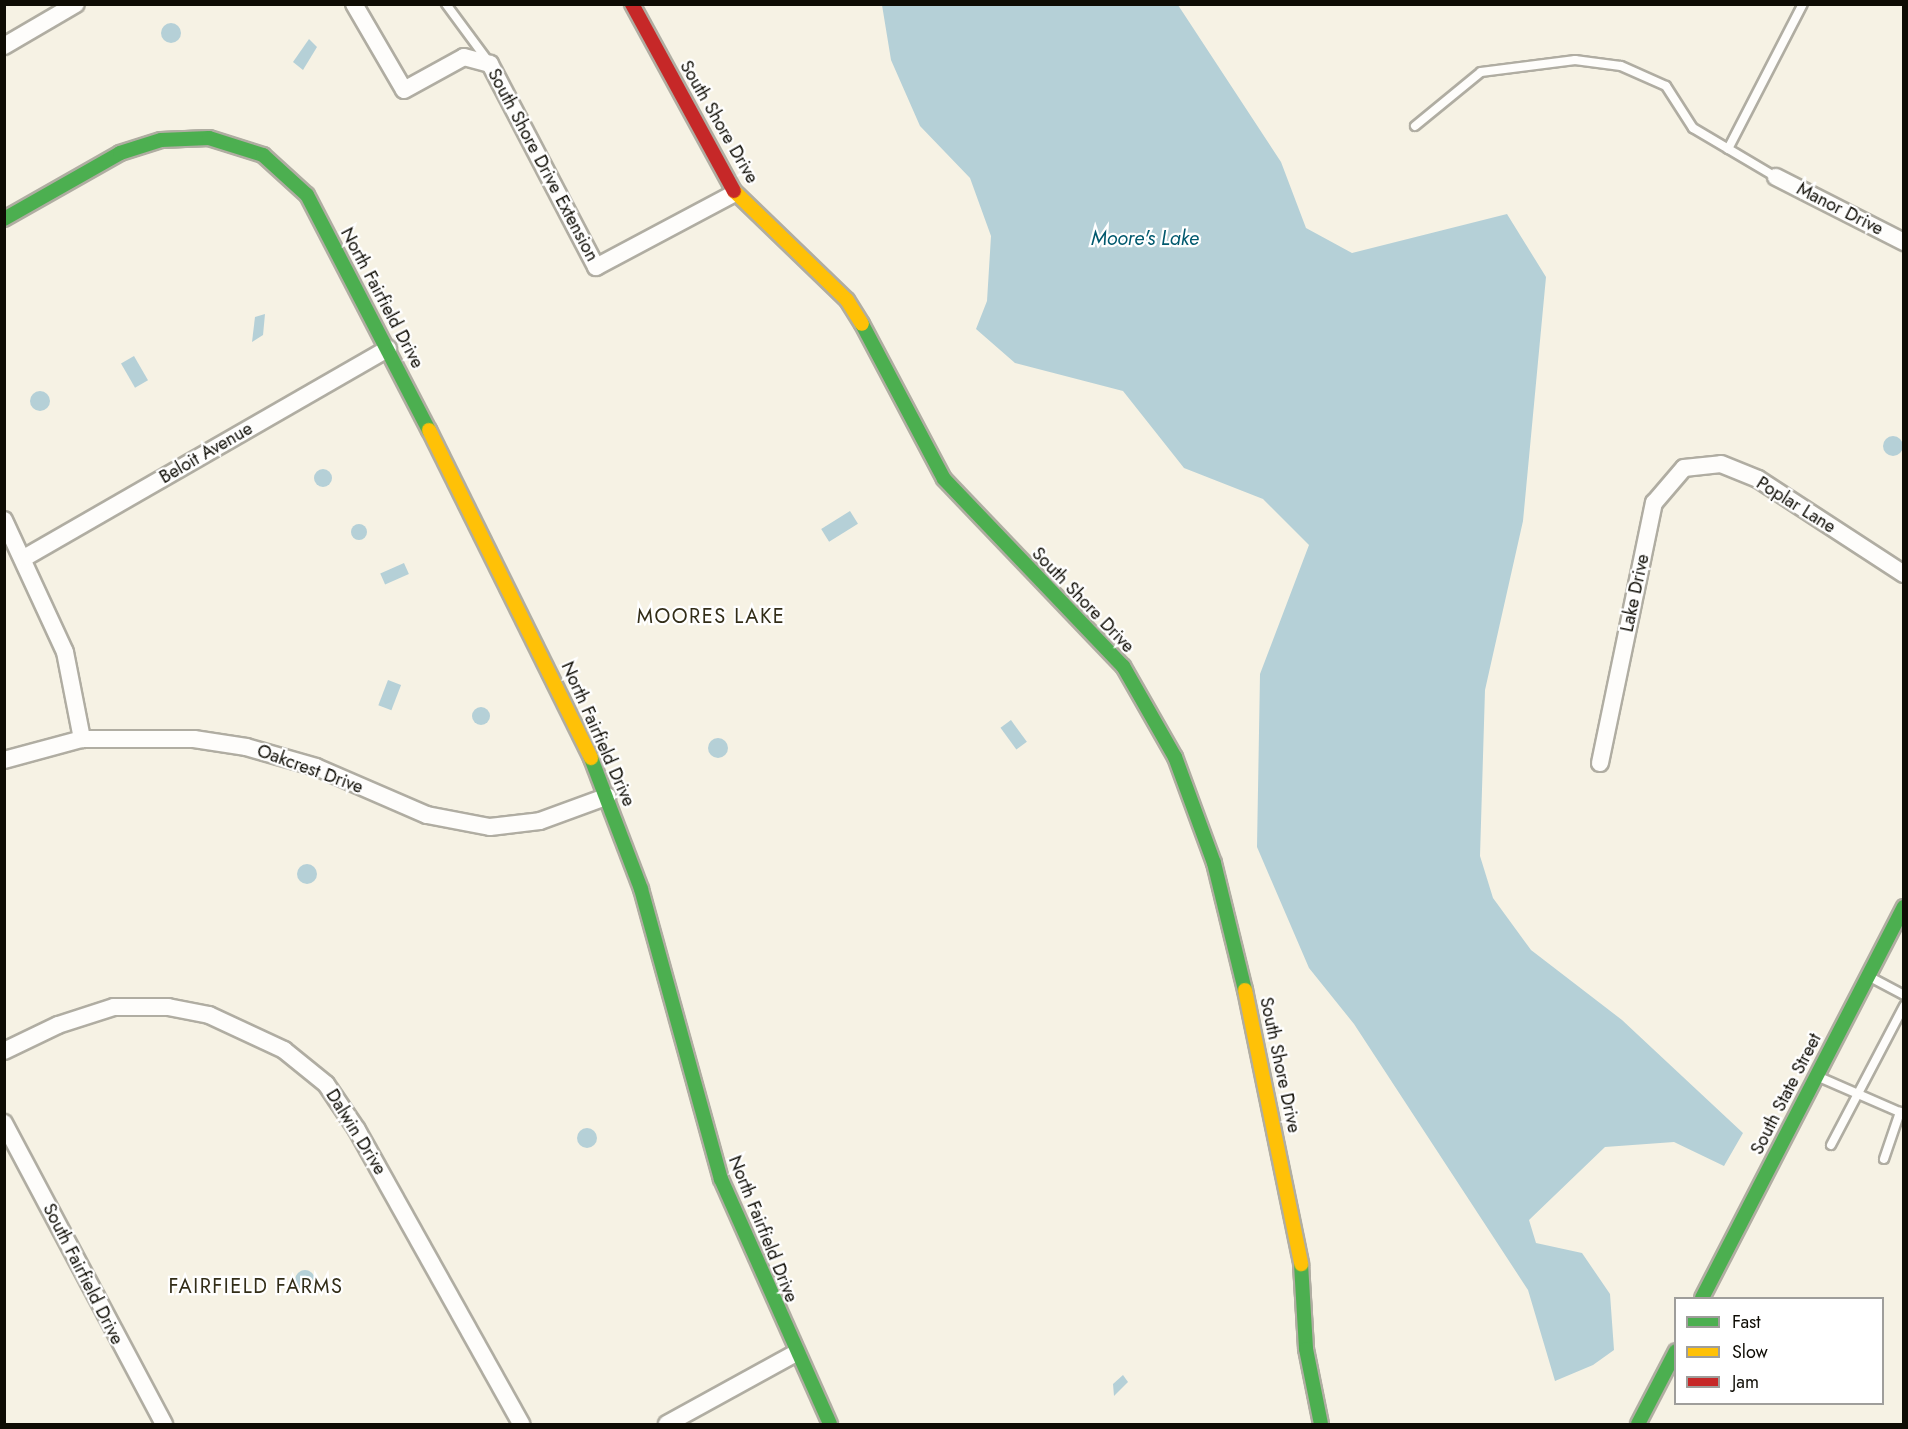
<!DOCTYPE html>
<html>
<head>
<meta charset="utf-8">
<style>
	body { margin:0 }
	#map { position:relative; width:1908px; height:1429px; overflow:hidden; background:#f6f2e4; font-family:Jost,sans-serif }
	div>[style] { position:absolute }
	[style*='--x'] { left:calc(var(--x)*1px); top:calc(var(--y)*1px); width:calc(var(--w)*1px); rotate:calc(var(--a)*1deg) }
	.water>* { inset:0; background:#b5d0d7; transform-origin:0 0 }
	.round { border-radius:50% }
	.roads { filter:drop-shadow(2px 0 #b0ada2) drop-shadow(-2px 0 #b0ada2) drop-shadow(0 2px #b0ada2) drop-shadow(0 -2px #b0ada2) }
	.lane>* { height:8px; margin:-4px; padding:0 4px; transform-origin:4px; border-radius:4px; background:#fefdfb }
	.street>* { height:16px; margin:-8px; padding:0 8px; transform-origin:8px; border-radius:8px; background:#fefdfb }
	.fast>* { height:14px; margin:-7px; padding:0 7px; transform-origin:7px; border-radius:7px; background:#4caf50 }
	.slow>* { height:14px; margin:-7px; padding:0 7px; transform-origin:7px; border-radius:7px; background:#ffc107 }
	.jam>* { height:14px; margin:-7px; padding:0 7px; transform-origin:7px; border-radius:7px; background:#c62828 }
	span { translate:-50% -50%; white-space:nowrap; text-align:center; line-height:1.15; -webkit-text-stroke:4.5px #fff; paint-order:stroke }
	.street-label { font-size:18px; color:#0e0c04 }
	.water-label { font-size:20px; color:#01596e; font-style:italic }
	.neighbourhood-label { font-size:20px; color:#322d17; letter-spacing:1.5px }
	.frame { position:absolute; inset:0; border:6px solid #0e0c04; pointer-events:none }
	.legend { position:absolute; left:1674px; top:1297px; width:210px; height:108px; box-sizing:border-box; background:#fff; border:2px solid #9f9e9b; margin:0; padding:8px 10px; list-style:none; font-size:18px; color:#0e0c04 }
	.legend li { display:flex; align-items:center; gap:12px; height:30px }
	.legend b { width:30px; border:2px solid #9f9e9b }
</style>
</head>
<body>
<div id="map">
	<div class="water">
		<i style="clip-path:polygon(882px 5px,1178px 5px,1281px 162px,1306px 228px,1352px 253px,1507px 214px,1546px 277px,1523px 521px,1485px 690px,1480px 856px,1493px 898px,1531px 950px,1622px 1020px,1743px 1133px,1724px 1166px,1674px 1142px,1605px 1147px,1529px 1220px,1536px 1243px,1582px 1253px,1610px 1294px,1614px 1350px,1593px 1365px,1555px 1381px,1528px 1290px,1354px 1024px,1309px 968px,1257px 847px,1260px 674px,1309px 545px,1263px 499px,1184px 468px,1123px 391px,1015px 363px,976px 329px,987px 301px,991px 236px,970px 178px,920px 126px,891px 60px)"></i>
		<i class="round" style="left:161px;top:23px;width:20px;height:20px"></i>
		<i style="clip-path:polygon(309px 39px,317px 47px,303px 70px,293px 62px)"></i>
		<i style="clip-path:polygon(265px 314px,263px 335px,252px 342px,255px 317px)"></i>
		<i style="left:134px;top:356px;width:28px;height:15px;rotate:60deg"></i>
		<i class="round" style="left:30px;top:391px;width:20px;height:20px"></i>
		<i class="round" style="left:1883px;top:436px;width:20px;height:20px"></i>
		<i class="round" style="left:314px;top:469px;width:18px;height:18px"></i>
		<i style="left:850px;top:511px;width:15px;height:34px;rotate:58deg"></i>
		<i class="round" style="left:351px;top:524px;width:16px;height:16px"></i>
		<i style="left:404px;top:563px;width:12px;height:26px;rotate:66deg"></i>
		<i style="left:388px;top:680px;width:14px;height:27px;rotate:21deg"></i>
		<i class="round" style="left:472px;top:707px;width:18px;height:18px"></i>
		<i style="left:1011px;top:720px;width:27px;height:13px;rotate:54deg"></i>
		<i class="round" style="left:708px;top:738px;width:20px;height:20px"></i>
		<i class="round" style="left:297px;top:864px;width:20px;height:20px"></i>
		<i class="round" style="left:577px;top:1128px;width:20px;height:20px"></i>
		<i class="round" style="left:295px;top:1270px;width:20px;height:20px"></i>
		<i style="clip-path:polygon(1123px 1375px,1128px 1382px,1114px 1396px,1113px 1384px)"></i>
	</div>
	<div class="roads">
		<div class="lane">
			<i style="--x:446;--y:4;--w:71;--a:53.6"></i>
			<i style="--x:1415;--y:126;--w:85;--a:-39.3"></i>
			<i style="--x:1481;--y:72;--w:95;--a:-7.3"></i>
			<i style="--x:1575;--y:60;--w:46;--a:7.4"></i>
			<i style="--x:1621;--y:66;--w:49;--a:24"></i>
			<i style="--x:1666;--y:86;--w:50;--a:57.3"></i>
			<i style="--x:1693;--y:128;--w:96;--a:30.6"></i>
			<i style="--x:1728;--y:149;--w:163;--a:-62.7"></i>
			<i style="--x:1870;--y:977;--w:38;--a:28"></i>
			<i style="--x:1819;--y:1077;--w:93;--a:23.5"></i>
			<i style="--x:1831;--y:1145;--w:157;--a:-62.3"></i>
			<i style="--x:1884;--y:1159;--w:50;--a:-71.2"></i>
		</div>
		<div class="street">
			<i style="--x:354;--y:4;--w:99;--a:59.8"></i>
			<i style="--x:404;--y:90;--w:68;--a:-28.8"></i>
			<i style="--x:464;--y:57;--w:27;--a:15"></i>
			<i style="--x:490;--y:64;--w:229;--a:62.4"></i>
			<i style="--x:596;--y:267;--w:157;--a:-28"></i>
			<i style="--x:4;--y:46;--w:83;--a:-30.3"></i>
			<i style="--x:1776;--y:177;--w:144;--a:26.9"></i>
			<i style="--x:4;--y:520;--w:145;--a:65.2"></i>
			<i style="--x:65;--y:652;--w:89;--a:78.9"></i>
			<i style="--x:24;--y:558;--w:420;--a:-29.9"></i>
			<i style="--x:4;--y:760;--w:81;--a:-15.1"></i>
			<i style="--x:82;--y:739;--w:112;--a:0"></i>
			<i style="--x:194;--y:739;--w:53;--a:8.7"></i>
			<i style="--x:246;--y:747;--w:73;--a:15.9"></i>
			<i style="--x:316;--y:767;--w:121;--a:23.4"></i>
			<i style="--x:427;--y:815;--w:64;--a:10.8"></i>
			<i style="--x:490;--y:827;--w:50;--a:-6.8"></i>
			<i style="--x:540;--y:821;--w:72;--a:-20.2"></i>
			<i style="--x:1600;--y:763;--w:266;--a:-78.3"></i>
			<i style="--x:1654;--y:503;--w:46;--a:-49.4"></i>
			<i style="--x:1684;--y:468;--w:37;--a:-6"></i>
			<i style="--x:1721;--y:464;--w:40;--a:22"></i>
			<i style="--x:1758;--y:479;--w:174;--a:33.1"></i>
			<i style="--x:4;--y:1051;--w:60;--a:-25.7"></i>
			<i style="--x:58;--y:1025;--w:59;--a:-17.8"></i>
			<i style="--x:114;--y:1007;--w:54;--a:0"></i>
			<i style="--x:168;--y:1007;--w:42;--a:11"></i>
			<i style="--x:209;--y:1015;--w:83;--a:25"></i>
			<i style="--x:284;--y:1050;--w:54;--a:39"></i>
			<i style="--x:326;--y:1084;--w:55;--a:56"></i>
			<i style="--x:357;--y:1130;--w:337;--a:60.8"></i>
			<i style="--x:4;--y:1123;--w:341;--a:62"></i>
			<i style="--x:667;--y:1424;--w:147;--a:-28.8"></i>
		</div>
		<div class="fast">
			<i style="--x:4;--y:219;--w:133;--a:-29.6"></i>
			<i style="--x:120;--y:153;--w:43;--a:-17.6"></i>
			<i style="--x:161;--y:140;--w:48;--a:-2.4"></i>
			<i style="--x:209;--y:138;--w:57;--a:17.5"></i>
			<i style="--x:263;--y:155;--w:59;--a:42.3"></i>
			<i style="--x:307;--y:195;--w:265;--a:62.6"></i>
			<i style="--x:862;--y:324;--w:175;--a:62.1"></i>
			<i style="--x:944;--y:479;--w:259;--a:46.3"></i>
			<i style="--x:1123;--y:666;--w:105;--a:60.3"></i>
			<i style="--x:1175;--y:757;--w:113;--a:69.8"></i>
			<i style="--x:1214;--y:863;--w:131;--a:76.3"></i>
			<i style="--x:591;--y:758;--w:140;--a:69.1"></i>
			<i style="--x:641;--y:889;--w:301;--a:74.6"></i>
			<i style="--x:721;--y:1179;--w:268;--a:66"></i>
			<i style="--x:1301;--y:1264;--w:85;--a:86.6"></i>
			<i style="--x:1306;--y:1349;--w:76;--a:78.7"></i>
			<i style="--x:1702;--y:1298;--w:440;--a:-62.7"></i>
			<i style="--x:1638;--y:1424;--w:82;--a:-62.5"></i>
		</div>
		<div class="slow">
			<i style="--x:734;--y:191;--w:157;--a:44"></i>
			<i style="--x:847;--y:300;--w:28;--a:58"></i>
			<i style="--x:429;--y:430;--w:366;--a:63.7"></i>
			<i style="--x:1245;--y:990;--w:280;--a:78.4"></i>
		</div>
		<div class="jam">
			<i style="--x:632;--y:4;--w:213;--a:61.4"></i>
		</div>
	</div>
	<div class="street-label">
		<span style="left:719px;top:122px;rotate:60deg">South Shore Drive</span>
		<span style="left:543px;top:165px;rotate:62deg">South Shore Drive Extension</span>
		<span style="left:1840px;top:209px;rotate:27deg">Manor Drive</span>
		<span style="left:382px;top:298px;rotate:62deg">North Fairfield Drive</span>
		<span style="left:206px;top:453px;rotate:-30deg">Beloit Avenue</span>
		<span style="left:1796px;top:505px;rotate:32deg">Poplar Lane</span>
		<span style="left:1635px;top:593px;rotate:-78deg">Lake Drive</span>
		<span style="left:1083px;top:600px;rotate:46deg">South Shore Drive</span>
		<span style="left:598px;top:734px;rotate:66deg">North Fairfield Drive</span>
		<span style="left:310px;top:769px;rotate:20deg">Oakcrest Drive</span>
		<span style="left:1280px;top:1065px;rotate:78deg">South Shore Drive</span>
		<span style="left:1786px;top:1094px;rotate:-63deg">South State Street</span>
		<span style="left:356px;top:1132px;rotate:58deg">Dalwin Drive</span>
		<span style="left:763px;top:1229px;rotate:68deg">North Fairfield Drive</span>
		<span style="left:83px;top:1274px;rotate:63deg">South Fairfield Drive</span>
	</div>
	<div class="water-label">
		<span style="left:1145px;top:238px">Moore's Lake</span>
	</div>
	<div class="neighbourhood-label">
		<span style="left:711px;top:616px">MOORES LAKE</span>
		<span style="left:256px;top:1286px">FAIRFIELD FARMS</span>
	</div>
	<div class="frame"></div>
	<ul class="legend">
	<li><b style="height:8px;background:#4caf50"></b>Fast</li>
	<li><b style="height:8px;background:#ffc107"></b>Slow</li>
	<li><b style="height:8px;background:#c62828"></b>Jam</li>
	</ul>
</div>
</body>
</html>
